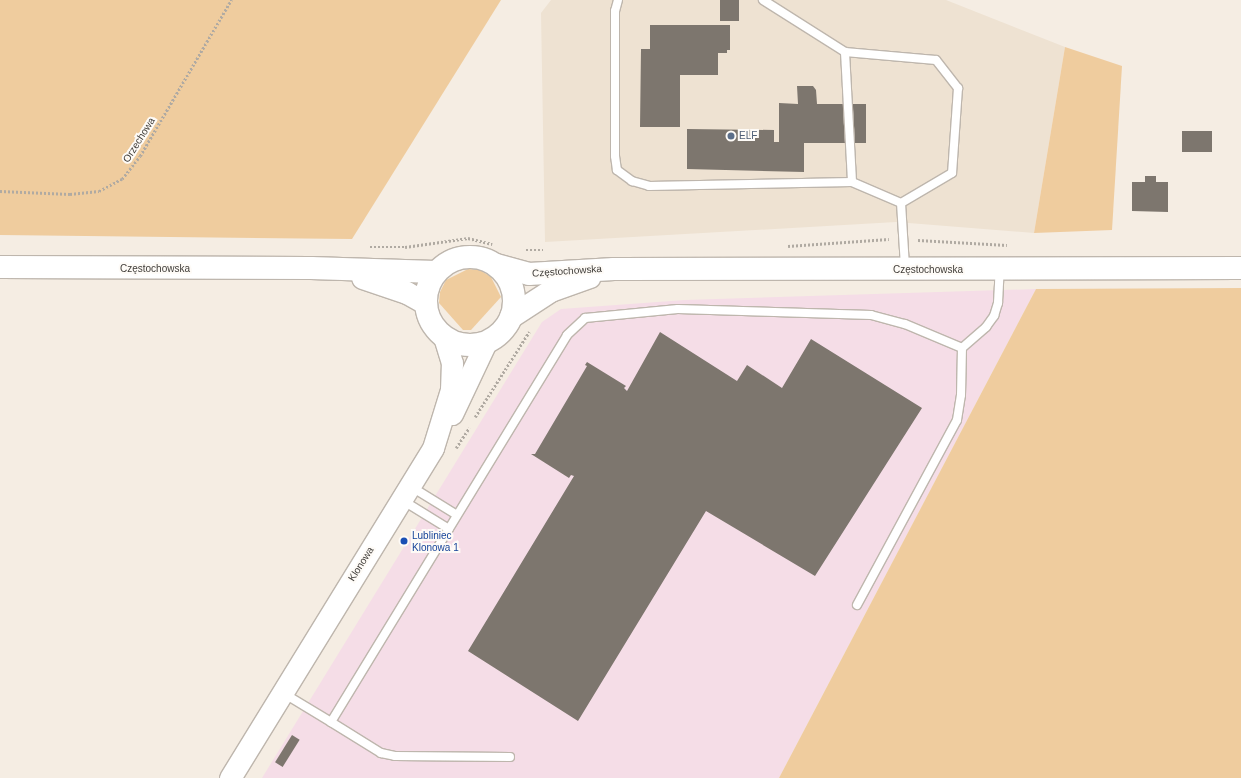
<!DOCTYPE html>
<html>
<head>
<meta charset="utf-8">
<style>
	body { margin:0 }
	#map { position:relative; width:1241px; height:778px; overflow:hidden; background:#f5ede3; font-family:Arial,sans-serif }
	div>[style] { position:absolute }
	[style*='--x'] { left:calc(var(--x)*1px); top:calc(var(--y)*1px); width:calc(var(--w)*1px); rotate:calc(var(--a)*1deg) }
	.built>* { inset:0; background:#eee2d2 }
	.industrial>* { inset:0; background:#f5dde7 }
	.green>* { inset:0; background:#efcc9e }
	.building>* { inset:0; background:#7d766e; transform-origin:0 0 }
	.path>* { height:2.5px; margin-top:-1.25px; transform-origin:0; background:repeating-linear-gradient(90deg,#b0aaa2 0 2px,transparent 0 4px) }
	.roads { filter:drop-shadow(1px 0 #beb6ad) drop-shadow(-1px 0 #beb6ad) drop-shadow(0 1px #beb6ad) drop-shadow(0 -1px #beb6ad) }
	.service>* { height:8px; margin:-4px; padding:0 4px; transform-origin:4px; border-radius:4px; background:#fff }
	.tertiary>* { height:21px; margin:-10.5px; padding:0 10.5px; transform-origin:10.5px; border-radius:10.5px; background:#fff }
	.secondary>* { height:22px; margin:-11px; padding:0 11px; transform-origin:11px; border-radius:11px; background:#fff }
	.secondary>.ring { margin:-11px; padding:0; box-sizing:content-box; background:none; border:22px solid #fff; border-radius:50% }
	.dots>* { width:11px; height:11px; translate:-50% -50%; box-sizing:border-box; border:2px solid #fefbf7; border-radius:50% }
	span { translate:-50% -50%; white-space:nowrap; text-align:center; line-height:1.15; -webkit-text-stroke:4px #fefbf7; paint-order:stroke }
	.service-label { font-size:10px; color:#4e5e75 }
	.left { translate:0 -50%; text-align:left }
	.street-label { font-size:10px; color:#3f3c38 }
	.transit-label { font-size:10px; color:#164399 }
</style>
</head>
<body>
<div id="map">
	<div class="built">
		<i style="clip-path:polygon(551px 0,946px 0,1065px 47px,1034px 233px,896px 222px,545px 242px,541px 13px)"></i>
	</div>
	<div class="industrial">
		<i style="clip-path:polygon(1036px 289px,779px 778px,262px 778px,542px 322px,561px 309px,685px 300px)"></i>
	</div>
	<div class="green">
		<i style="clip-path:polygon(0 0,501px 0,352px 239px,0 235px)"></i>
		<i style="clip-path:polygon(1065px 47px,1122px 66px,1112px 230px,1034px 233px)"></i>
		<i style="clip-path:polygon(468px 269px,480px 270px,491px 277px,501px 297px,471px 330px,463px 330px,439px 303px,440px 292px,446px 280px)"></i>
		<i style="clip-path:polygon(1241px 288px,1241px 778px,779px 778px,1036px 289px)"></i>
	</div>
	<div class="building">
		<i style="left:720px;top:0;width:19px;height:21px"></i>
		<i style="clip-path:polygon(650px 25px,730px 25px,730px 50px,727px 50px,727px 53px,718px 53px,718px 75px,680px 75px,680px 127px,640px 127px,641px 49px,650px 49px)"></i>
		<i style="clip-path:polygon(797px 86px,813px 86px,816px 90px,817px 104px,866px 104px,866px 143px,804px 143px,804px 172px,687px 169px,687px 129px,774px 130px,774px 142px,779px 142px,779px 103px,798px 104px)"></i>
		<i style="left:1182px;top:131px;width:30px;height:21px"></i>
		<i style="clip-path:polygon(1145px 176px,1156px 176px,1156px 182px,1168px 182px,1168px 212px,1132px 211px,1132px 182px,1145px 182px)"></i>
		<i style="clip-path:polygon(660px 332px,737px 381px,747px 365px,782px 388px,811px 339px,922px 408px,815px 576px,706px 511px,578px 721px,468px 651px,574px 476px,571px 475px,569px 478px,531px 454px,535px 454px,587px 366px,585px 365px,587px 362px,626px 386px,624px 388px,627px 391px)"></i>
		<i style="left:292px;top:735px;width:9px;height:32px;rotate:32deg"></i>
	</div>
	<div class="path">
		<i style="--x:0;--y:191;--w:70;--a:2.5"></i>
		<i style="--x:70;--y:194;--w:29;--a:-6"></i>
		<i style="--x:99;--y:191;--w:26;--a:-28"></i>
		<i style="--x:122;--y:179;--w:29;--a:-52"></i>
		<i style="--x:140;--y:156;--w:181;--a:-59.7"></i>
		<i style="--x:918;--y:240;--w:89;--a:3.2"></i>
		<i style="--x:788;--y:246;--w:101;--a:-4"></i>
		<i style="--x:370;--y:247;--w:35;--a:0"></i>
		<i style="--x:405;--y:247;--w:64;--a:-8.1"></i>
		<i style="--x:468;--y:238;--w:25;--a:14"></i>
		<i style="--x:526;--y:250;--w:17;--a:0"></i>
		<i style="--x:475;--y:417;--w:101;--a:-57.6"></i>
		<i style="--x:456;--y:448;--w:24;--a:-57"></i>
	</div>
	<div class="roads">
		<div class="service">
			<i style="--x:618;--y:0;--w:11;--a:105"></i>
			<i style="--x:615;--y:11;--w:145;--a:90"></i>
			<i style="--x:615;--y:156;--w:14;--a:82"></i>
			<i style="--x:617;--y:170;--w:19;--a:36"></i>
			<i style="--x:632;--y:181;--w:18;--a:16"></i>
			<i style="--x:649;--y:186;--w:203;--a:-1.1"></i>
			<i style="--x:852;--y:182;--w:53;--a:23.2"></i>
			<i style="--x:763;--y:0;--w:97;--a:32.4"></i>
			<i style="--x:845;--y:52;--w:91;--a:5"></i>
			<i style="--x:936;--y:60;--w:36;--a:52"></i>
			<i style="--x:958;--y:88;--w:85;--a:94"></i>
			<i style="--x:952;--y:173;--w:59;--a:149.5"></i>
			<i style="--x:901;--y:203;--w:64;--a:86.4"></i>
			<i style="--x:845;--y:52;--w:130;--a:86.9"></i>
			<i style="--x:410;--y:486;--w:55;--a:31.7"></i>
			<i style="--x:402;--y:500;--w:55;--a:31.7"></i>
			<i style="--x:857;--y:605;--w:210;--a:-61.6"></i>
			<i style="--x:957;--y:420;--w:25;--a:-81"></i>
			<i style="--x:961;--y:395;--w:47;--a:-88.8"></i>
			<i style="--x:283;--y:693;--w:56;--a:31.1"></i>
			<i style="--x:331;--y:722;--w:453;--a:-58.6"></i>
			<i style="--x:567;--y:335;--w:25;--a:-43"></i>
			<i style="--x:585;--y:318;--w:93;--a:-5.5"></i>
			<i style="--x:678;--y:309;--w:193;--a:1.8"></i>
			<i style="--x:871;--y:315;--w:35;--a:15"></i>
			<i style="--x:905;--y:324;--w:62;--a:22.8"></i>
			<i style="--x:962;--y:348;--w:32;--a:-41"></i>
			<i style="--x:986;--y:327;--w:14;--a:-54"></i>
			<i style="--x:994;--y:316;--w:14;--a:-73"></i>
			<i style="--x:998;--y:303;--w:33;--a:-87"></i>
			<i style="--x:331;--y:722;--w:59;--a:31.8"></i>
			<i style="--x:381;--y:753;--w:14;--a:12"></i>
			<i style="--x:395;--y:756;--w:115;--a:0.5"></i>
		</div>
		<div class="tertiary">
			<i style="--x:452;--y:414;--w:80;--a:-64.7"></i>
			<i style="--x:230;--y:778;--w:387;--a:-58.4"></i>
			<i style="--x:433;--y:448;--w:61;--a:-72.8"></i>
			<i style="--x:451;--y:390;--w:27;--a:-88"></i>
			<i style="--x:452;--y:363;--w:27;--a:-107"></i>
		</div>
		<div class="secondary">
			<i class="ring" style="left:426px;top:257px;width:66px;height:66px"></i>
			<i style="--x:496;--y:265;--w:34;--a:15"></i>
			<i style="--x:529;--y:274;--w:85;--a:-3.4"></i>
			<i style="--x:614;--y:269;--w:627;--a:-0.09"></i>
			<i style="--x:0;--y:267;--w:311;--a:0.2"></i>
			<i style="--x:311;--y:268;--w:125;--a:1.8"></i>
			<i style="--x:363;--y:278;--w:46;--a:18.8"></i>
			<i style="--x:407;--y:293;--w:21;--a:29"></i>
			<i style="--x:511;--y:317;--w:48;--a:-33"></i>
			<i style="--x:551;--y:291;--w:41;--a:-19.7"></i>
		</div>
	</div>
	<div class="dots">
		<i style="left:731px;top:136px;background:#5c6f8a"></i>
		<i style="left:404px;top:541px;background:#1a4fb4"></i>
	</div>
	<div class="service-label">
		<span class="left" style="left:739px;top:136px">ELF</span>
	</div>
	<div class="street-label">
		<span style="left:139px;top:140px;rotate:-58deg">Orzechowa</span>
		<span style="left:155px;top:269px">Częstochowska</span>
		<span style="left:928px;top:270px">Częstochowska</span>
		<span style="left:567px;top:271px;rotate:-4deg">Częstochowska</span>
		<span style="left:361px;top:564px;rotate:-58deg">Klonowa</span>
	</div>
	<div class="transit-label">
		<span class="left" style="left:412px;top:541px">Lubliniec<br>Klonowa 1</span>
	</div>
</div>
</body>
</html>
